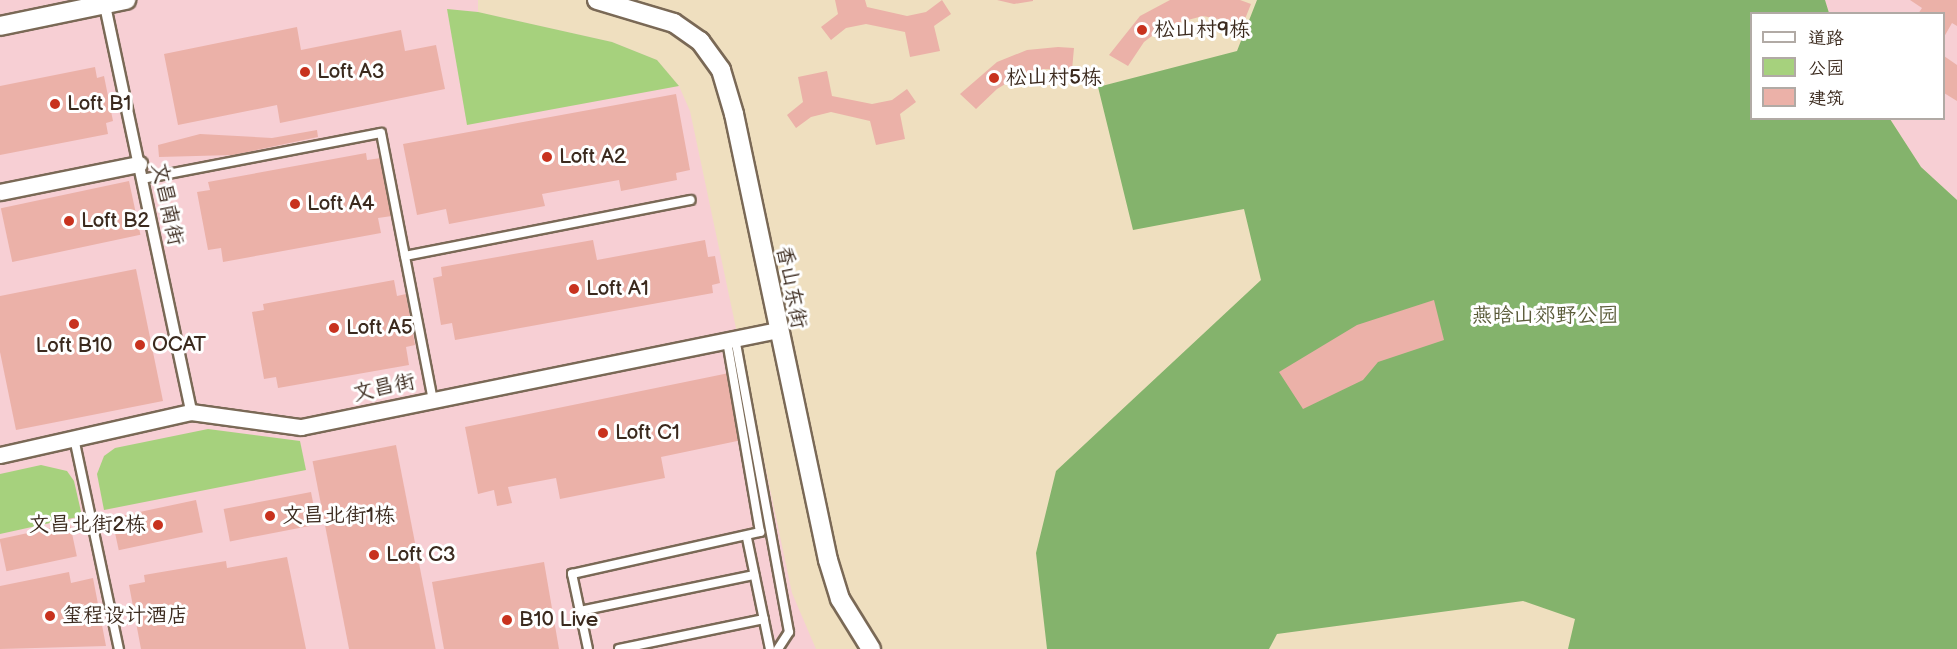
<!DOCTYPE html>
<html>
<head>
<meta charset="utf-8">
<style>
	body { margin:0 }
	#map { position:relative; width:1957px; height:649px; overflow:hidden; background:#efdfbf; font-family:"Balsamiq Sans","LXGW WenKai TC",sans-serif }
	div>[style] { position:absolute }
	[style*='--x'] { left:calc(var(--x)*1px); top:calc(var(--y)*1px); width:calc(var(--w)*1px); rotate:calc(var(--a)*1deg) }
	.built>* { inset:0; background:#f7cfd4 }
	.green>* { inset:0; background:#a6d17d }
	.forest>* { inset:0; background:#84b36c }
	.building>* { inset:0; background:#ebb1a8; transform-origin:0 0 }
	.roads { filter:drop-shadow(2px 0 #7a6956) drop-shadow(-2px 0 #7a6956) drop-shadow(0 2px #7a6956) drop-shadow(0 -2px #7a6956) }
	.service>* { height:8px; margin:-4px; padding:0 4px; transform-origin:4px; border-radius:4px; background:#fff }
	.pedestrian>* { height:10px; margin:-5px; padding:0 5px; transform-origin:5px; border-radius:5px; background:#fff }
	.minor>* { height:15px; margin:-7.5px; padding:0 7.5px; transform-origin:7.5px; border-radius:7.5px; background:#fff }
	.tertiary>* { height:18px; margin:-9px; padding:0 9px; transform-origin:9px; border-radius:9px; background:#fff }
	.dots>* { width:16px; height:16px; translate:-50% -50%; box-sizing:border-box; border:3px solid #fff; border-radius:50% }
	span { translate:-50% -50%; white-space:nowrap; text-align:center; line-height:1.15; -webkit-text-stroke:6px #fff; paint-order:stroke }
	.poi-label { font-size:21px; color:#3b2a1e }
	.left { translate:0 -50%; text-align:left }
	.right { translate:-100% -50%; text-align:right }
	.street-label { font-size:21px; color:#3b2a1e }
	.park-label { font-size:21px; color:#5b5c3a }
	.legend { position:absolute; left:1750px; top:12px; width:195px; height:108px; box-sizing:border-box; background:#fff; border:2px solid #b1aaa5; margin:0; padding:8px 10px; list-style:none; font-size:18px; color:#3b2a1e }
	.legend li { display:flex; align-items:center; gap:12px; height:30px }
	.legend b { width:30px; border:2px solid #b1aaa5 }
</style>
</head>
<body>
<div id="map">
	<div class="built">
		<i style="clip-path:polygon(0 0,478px 0,478px 12px,612px 42px,657px 60px,679px 86px,690px 111px,792px 593px,816px 649px,0 649px)"></i>
		<i style="clip-path:polygon(1825px 0,1957px 0,1957px 200px,1921px 167px,1890px 119px,1944px 118px,1944px 14px,1829px 13px)"></i>
	</div>
	<div class="green">
		<i style="clip-path:polygon(447px 9px,478px 12px,612px 42px,657px 60px,679px 86px,467px 125px)"></i>
		<i style="clip-path:polygon(208px 429px,300px 441px,306px 470px,104px 510px,97px 474px,104px 456px,115px 448px)"></i>
		<i style="clip-path:polygon(41px 465px,67px 471px,74px 481px,82px 516px,0 534px,0 474px)"></i>
	</div>
	<div class="forest">
		<i style="clip-path:polygon(1257px 0,1825px 0,1829px 13px,1752px 14px,1752px 118px,1890px 119px,1921px 167px,1957px 200px,1957px 649px,1568px 649px,1575px 619px,1523px 601px,1277px 634px,1269px 649px,1047px 649px,1036px 553px,1056px 471px,1261px 280px,1244px 209px,1133px 230px,1098px 87px,1237px 51px)"></i>
	</div>
	<div class="building">
		<i style="clip-path:polygon(835px 0,865px 0,867px 7px,907px 16px,926px 12px,942px 0,951px 14px,934px 26px,940px 51px,910px 57px,905px 32px,866px 24px,846px 28px,831px 40px,821px 27px,838px 14px)"></i>
		<i style="clip-path:polygon(997px 0,1033px 0,1033px 1px,1014px 4px)"></i>
		<i style="clip-path:polygon(1170px 0,1240px 0,1251px 4px,1243px 24px,1203px 16px,1165px 26px,1144px 42px,1128px 66px,1109px 55px,1140px 16px)"></i>
		<i style="clip-path:polygon(1910px 0,1957px 0,1957px 26px,1952px 23px,1944px 37px,1944px 14px,1918px 14px,1922px 8px)"></i>
		<i style="clip-path:polygon(297px 27px,301px 50px,401px 30px,405px 51px,436px 45px,445px 89px,280px 123px,277px 105px,178px 125px,164px 54px)"></i>
		<i style="clip-path:polygon(1058px 47px,1074px 48px,1072px 70px,1045px 69px,1020px 75px,997px 89px,976px 109px,960px 94px,997px 62px,1027px 50px)"></i>
		<i style="clip-path:polygon(1944px 56px,1957px 65px,1957px 101px,1944px 93px)"></i>
		<i style="clip-path:polygon(95px 67px,97px 78px,104px 76px,113px 121px,106px 123px,108px 134px,0 155px,0 86px)"></i>
		<i style="clip-path:polygon(827px 71px,832px 96px,872px 104px,892px 100px,907px 89px,916px 102px,900px 114px,905px 139px,876px 145px,870px 121px,831px 112px,811px 117px,796px 128px,787px 115px,803px 102px,798px 77px)"></i>
		<i style="clip-path:polygon(676px 94px,690px 170px,676px 173px,677px 180px,621px 191px,619px 180px,542px 194px,545px 206px,449px 224px,446px 209px,417px 215px,403px 144px)"></i>
		<i style="clip-path:polygon(317px 130px,318px 137px,233px 155px,159px 157px,158px 145px,200px 134px,272px 138px)"></i>
		<i style="clip-path:polygon(366px 153px,367px 160px,381px 158px,392px 216px,378px 218px,381px 233px,223px 262px,221px 248px,208px 250px,197px 192px,210px 190px,208px 182px)"></i>
		<i style="left:129px;top:181px;width:55px;height:131px;rotate:78deg"></i>
		<i style="clip-path:polygon(593px 240px,597px 260px,705px 240px,708px 257px,715px 256px,720px 283px,712px 285px,713px 293px,455px 340px,452px 323px,441px 325px,433px 278px,442px 276px,441px 267px)"></i>
		<i style="clip-path:polygon(136px 269px,163px 401px,16px 430px,0 352px,0 296px)"></i>
		<i style="clip-path:polygon(394px 280px,397px 296px,406px 294px,415px 345px,406px 347px,409px 365px,278px 388px,276px 377px,264px 379px,252px 312px,264px 310px,263px 304px)"></i>
		<i style="clip-path:polygon(1434px 300px,1444px 340px,1378px 362px,1363px 380px,1303px 409px,1279px 372px,1357px 325px)"></i>
		<i style="clip-path:polygon(729px 373px,742px 440px,661px 457px,665px 478px,560px 499px,556px 478px,508px 487px,512px 503px,497px 506px,494px 490px,478px 494px,465px 427px)"></i>
		<i style="left:396px;top:445px;width:208px;height:85px;rotate:79deg"></i>
		<i style="left:311px;top:492px;width:33px;height:89px;rotate:79deg"></i>
		<i style="left:196px;top:500px;width:33px;height:86px;rotate:78deg"></i>
		<i style="left:70px;top:524px;width:33px;height:72px;rotate:78deg"></i>
		<i style="clip-path:polygon(287px 557px,306px 649px,141px 649px,129px 585px,145px 582px,144px 575px,226px 561px,227px 568px)"></i>
		<i style="clip-path:polygon(544px 562px,559px 649px,444px 649px,432px 582px)"></i>
		<i style="clip-path:polygon(69px 572px,71px 583px,93px 578px,106px 646px,0 649px,0 586px)"></i>
	</div>
	<div class="roads">
		<div class="service">
			<i style="--x:142;--y:179;--w:243;--a:-10.9"></i>
			<i style="--x:381;--y:133;--w:272;--a:79"></i>
			<i style="--x:405;--y:256;--w:291;--a:-11.1"></i>
			<i style="--x:735;--y:338;--w:299;--a:79.6"></i>
			<i style="--x:789;--y:632;--w:20;--a:123"></i>
			<i style="--x:74;--y:438;--w:216;--a:78"></i>
			<i style="--x:747;--y:538;--w:113;--a:78.3"></i>
			<i style="--x:580;--y:611;--w:178;--a:-11.7"></i>
			<i style="--x:588;--y:649;--w:77;--a:-102"></i>
			<i style="--x:572;--y:574;--w:193;--a:-12.6"></i>
			<i style="--x:760;--y:532;--w:195;--a:-99.8"></i>
			<i style="--x:619;--y:649;--w:148;--a:-11.7"></i>
		</div>
		<div class="pedestrian">
			<i style="--x:104;--y:1;--w:420;--a:78"></i>
		</div>
		<div class="minor">
			<i style="--x:0;--y:192;--w:142;--a:-11.4"></i>
			<i style="--x:0;--y:455;--w:196;--a:-12.7"></i>
			<i style="--x:191;--y:412;--w:111;--a:7.8"></i>
			<i style="--x:301;--y:427;--w:486;--a:-11.5"></i>
		</div>
		<div class="tertiary">
			<i style="--x:597;--y:0;--w:80;--a:16.6"></i>
			<i style="--x:674;--y:23;--w:32;--a:35"></i>
			<i style="--x:700;--y:41;--w:36;--a:54"></i>
			<i style="--x:721;--y:70;--w:46;--a:73.5"></i>
			<i style="--x:734;--y:114;--w:456;--a:78.1"></i>
			<i style="--x:828;--y:560;--w:41;--a:72.9"></i>
			<i style="--x:840;--y:599;--w:59;--a:58.2"></i>
			<i style="--x:0;--y:26;--w:129;--a:-11.7"></i>
		</div>
	</div>
	<div class="dots">
		<i style="left:1142px;top:30px;background:#c8321e"></i>
		<i style="left:305px;top:72px;background:#c8321e"></i>
		<i style="left:994px;top:78px;background:#c8321e"></i>
		<i style="left:55px;top:104px;background:#c8321e"></i>
		<i style="left:547px;top:157px;background:#c8321e"></i>
		<i style="left:295px;top:204px;background:#c8321e"></i>
		<i style="left:69px;top:221px;background:#c8321e"></i>
		<i style="left:574px;top:289px;background:#c8321e"></i>
		<i style="left:74px;top:324px;background:#c8321e"></i>
		<i style="left:334px;top:328px;background:#c8321e"></i>
		<i style="left:140px;top:345px;background:#c8321e"></i>
		<i style="left:603px;top:433px;background:#c8321e"></i>
		<i style="left:270px;top:516px;background:#c8321e"></i>
		<i style="left:158px;top:525px;background:#c8321e"></i>
		<i style="left:374px;top:555px;background:#c8321e"></i>
		<i style="left:50px;top:616px;background:#c8321e"></i>
		<i style="left:507px;top:620px;background:#c8321e"></i>
	</div>
	<div class="poi-label">
		<span class="left" style="left:1154px;top:30px">松山村9栋</span>
		<span class="left" style="left:317px;top:72px">Loft A3</span>
		<span class="left" style="left:1006px;top:78px">松山村5栋</span>
		<span class="left" style="left:67px;top:104px">Loft B1</span>
		<span class="left" style="left:559px;top:157px">Loft A2</span>
		<span class="left" style="left:307px;top:204px">Loft A4</span>
		<span class="left" style="left:81px;top:221px">Loft B2</span>
		<span class="left" style="left:586px;top:289px">Loft A1</span>
		<span class="left" style="left:346px;top:328px">Loft A5</span>
		<span class="left" style="left:152px;top:345px">OCAT</span>
		<span style="left:74px;top:346px">Loft B10</span>
		<span class="left" style="left:615px;top:433px">Loft C1</span>
		<span class="left" style="left:282px;top:516px">文昌北街1栋</span>
		<span class="right" style="left:146px;top:525px">文昌北街2栋</span>
		<span class="left" style="left:386px;top:555px">Loft C3</span>
		<span class="left" style="left:62px;top:616px">玺程设计酒店</span>
		<span class="left" style="left:519px;top:620px">B10 Live</span>
	</div>
	<div class="street-label">
		<span style="left:167px;top:204px;rotate:78deg">文昌南街</span>
		<span style="left:791px;top:287px;rotate:79deg">香山东街</span>
		<span style="left:384px;top:388px;rotate:-12deg">文昌街</span>
	</div>
	<div class="park-label">
		<span style="left:1545px;top:316px">燕晗山郊野公园</span>
	</div>
	<ul class="legend">
	<li><b style="height:8px;background:#fff"></b>道路</li>
	<li><b style="height:16px;background:#a6d17d"></b>公园</li>
	<li><b style="height:16px;background:#ebb1a8"></b>建筑</li>
	</ul>
</div>
</body>
</html>
